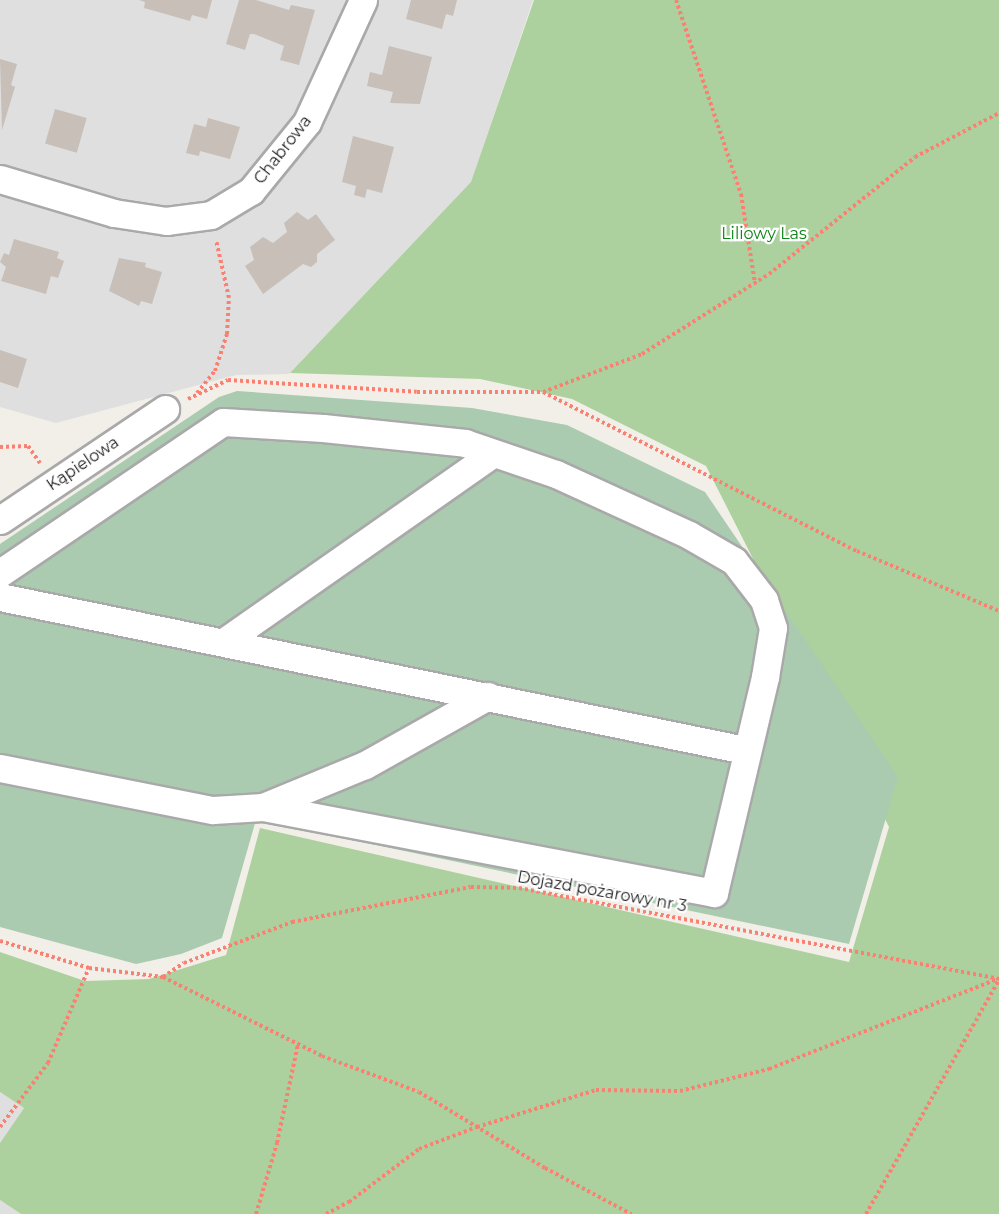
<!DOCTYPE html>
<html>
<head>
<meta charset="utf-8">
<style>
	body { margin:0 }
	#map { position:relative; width:999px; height:1214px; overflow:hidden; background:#f2efe9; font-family:Montserrat,sans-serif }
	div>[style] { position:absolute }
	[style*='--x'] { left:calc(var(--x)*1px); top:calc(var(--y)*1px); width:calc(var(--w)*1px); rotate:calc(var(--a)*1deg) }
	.residential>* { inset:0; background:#e0dfdf }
	.forest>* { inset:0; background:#add19e }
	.cemetery>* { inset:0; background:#aacbaf }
	.building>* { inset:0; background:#c7bfb8; transform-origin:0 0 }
	.path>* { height:4px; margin-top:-2px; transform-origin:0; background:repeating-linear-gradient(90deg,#fa8072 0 3px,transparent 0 6px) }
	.roads { filter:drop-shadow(2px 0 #a9a9a9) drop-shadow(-2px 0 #a9a9a9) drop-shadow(0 2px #a9a9a9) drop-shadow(0 -2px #a9a9a9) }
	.minor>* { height:27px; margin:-13.5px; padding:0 13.5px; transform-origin:13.5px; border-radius:13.5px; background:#fff }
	span { translate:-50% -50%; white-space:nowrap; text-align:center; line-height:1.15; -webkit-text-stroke:4.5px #fff; paint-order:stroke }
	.street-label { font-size:16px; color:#222 }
	.park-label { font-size:16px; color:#0c8416 }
</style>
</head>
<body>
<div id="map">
	<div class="residential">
		<i style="clip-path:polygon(0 0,533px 0,471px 183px,289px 374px,236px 375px,56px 423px,0 407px)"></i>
		<i style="clip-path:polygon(0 1092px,24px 1108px,0 1143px)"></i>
		<i style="clip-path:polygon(0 1200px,21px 1214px,0 1214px)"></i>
	</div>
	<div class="forest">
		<i style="clip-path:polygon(534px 0,999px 0,999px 1214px,21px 1214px,0 1200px,0 1143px,24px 1108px,0 1092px,0 952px,85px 981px,149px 979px,226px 955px,260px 828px,849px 962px,889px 827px,706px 466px,572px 399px,480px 379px,290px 373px,471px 182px)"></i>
	</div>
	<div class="cemetery">
		<i style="clip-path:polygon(237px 391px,472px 408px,567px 425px,705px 492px,898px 777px,849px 944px,256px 820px,222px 938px,181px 954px,136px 964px,0 927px,0 544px,219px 397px)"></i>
	</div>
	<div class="building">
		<i style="clip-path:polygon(139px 0,212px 0,207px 19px,192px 15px,190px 21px,144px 8px,145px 2px)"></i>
		<i style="clip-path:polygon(239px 0,256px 0,289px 10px,291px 5px,315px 10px,299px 65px,280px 60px,284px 46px,254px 34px,250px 34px,245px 50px,226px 44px)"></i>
		<i style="clip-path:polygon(411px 0,457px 0,453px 16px,446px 14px,442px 29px,406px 19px)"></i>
		<i style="clip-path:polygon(389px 46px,432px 57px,420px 104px,390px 103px,393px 92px,367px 86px,370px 72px,382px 75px)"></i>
		<i style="clip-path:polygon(0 59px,17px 64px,11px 85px,15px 87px,2px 130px)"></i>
		<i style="left:55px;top:109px;width:33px;height:36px;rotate:16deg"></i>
		<i style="clip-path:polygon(208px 118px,240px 127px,230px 159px,200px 151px,199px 156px,186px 153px,194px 124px,206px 127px)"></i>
		<i style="clip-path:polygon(353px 136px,394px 147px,382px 193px,367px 189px,365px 198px,354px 195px,356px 186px,342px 182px)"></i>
		<i style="clip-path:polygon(297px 212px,308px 220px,316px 214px,335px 240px,317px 254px,317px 262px,311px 267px,303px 264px,263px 294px,245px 266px,254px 260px,250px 247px,263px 237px,273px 243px,287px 232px,284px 223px)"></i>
		<i style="clip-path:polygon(14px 239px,59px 252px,57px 258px,64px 261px,58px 278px,51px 276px,46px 294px,1px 281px,6px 267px,0 262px,4px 253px,9px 255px)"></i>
		<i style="clip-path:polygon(119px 258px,146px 263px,145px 267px,162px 272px,152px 304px,141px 301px,139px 306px,109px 291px)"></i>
		<i style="clip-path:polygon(0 350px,27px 359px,18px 388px,0 382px)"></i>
	</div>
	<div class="path">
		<i style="--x:676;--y:0;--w:205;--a:71.5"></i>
		<i style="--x:741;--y:194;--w:90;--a:81.1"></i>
		<i style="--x:543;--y:392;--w:352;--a:26.9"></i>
		<i style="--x:857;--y:551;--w:154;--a:22.9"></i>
		<i style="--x:197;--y:393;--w:28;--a:-51"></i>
		<i style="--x:215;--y:371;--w:39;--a:-72"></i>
		<i style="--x:227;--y:334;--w:36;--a:-87"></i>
		<i style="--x:229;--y:298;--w:59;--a:-102.6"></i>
		<i style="--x:188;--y:399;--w:44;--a:-25.4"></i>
		<i style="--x:228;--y:380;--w:189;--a:3.6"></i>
		<i style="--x:417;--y:392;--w:126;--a:0"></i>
		<i style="--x:543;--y:392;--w:106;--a:-21"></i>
		<i style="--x:642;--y:354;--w:150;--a:-32.2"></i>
		<i style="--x:769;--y:274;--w:187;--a:-38.7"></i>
		<i style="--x:915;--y:157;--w:95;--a:-27.6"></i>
		<i style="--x:0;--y:447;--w:28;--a:-2"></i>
		<i style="--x:28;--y:446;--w:21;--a:55"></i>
		<i style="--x:0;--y:941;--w:93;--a:16.9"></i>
		<i style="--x:89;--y:968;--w:75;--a:6.9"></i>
		<i style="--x:163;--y:977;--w:25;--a:-34"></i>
		<i style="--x:184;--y:963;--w:116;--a:-20.8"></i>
		<i style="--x:292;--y:922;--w:182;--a:-11.1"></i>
		<i style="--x:471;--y:887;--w:48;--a:1.2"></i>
		<i style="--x:519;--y:888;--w:489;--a:10.7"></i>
		<i style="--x:163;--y:977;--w:178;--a:26.4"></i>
		<i style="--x:322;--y:1056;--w:103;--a:20.4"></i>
		<i style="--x:419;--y:1092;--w:147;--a:31.1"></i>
		<i style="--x:545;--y:1168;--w:98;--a:28.1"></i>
		<i style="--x:0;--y:1127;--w:80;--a:-53.1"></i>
		<i style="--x:48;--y:1063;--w:103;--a:-66.7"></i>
		<i style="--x:256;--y:1214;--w:74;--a:-73.5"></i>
		<i style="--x:277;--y:1143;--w:101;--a:-78"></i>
		<i style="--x:326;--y:1214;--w:26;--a:-28"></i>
		<i style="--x:349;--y:1202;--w:88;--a:-37.1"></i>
		<i style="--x:419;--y:1149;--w:62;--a:-20.8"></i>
		<i style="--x:477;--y:1127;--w:125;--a:-17.3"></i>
		<i style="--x:596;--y:1090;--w:84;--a:0.7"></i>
		<i style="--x:680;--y:1091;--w:92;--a:-13.9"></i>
		<i style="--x:769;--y:1069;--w:246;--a:-21.5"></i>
		<i style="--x:866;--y:1214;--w:269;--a:-60.4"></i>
	</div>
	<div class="roads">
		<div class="minor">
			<i style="--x:0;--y:179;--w:119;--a:16.6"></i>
			<i style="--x:114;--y:213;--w:53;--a:8.7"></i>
			<i style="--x:166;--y:221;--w:45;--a:-7.6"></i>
			<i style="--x:211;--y:215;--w:47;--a:-31"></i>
			<i style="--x:251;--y:191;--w:89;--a:-50.9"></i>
			<i style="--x:307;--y:122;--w:134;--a:-65.3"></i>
			<i style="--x:0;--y:520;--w:199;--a:-33.9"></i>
			<i style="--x:0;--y:573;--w:269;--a:-34.1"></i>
			<i style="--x:223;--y:422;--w:100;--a:3.4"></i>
			<i style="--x:323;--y:428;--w:143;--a:6"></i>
			<i style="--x:465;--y:443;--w:96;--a:18.8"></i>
			<i style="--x:556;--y:474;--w:146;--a:24.6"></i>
			<i style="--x:689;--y:535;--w:52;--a:30"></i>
			<i style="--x:734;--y:561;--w:49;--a:52.4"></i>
			<i style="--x:764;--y:600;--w:29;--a:72"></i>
			<i style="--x:773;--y:628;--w:50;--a:99.3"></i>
			<i style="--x:765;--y:677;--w:222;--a:103.3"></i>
			<i style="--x:714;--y:893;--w:459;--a:-169.2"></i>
			<i style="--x:0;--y:597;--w:761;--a:11.61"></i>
			<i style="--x:225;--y:641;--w:327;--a:-35"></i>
			<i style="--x:0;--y:768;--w:217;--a:11.2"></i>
			<i style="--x:213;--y:810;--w:50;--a:-3.4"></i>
			<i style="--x:263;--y:807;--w:110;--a:-22.4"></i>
			<i style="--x:365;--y:765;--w:141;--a:-29.3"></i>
		</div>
	</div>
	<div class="street-label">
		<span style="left:283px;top:150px;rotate:-52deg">Chabrowa</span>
		<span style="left:83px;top:464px;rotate:-34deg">Kąpielowa</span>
		<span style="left:602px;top:892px;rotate:10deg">Dojazd pożarowy nr 3</span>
	</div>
	<div class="park-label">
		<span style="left:764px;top:234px">Liliowy Las</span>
	</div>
</div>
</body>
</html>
